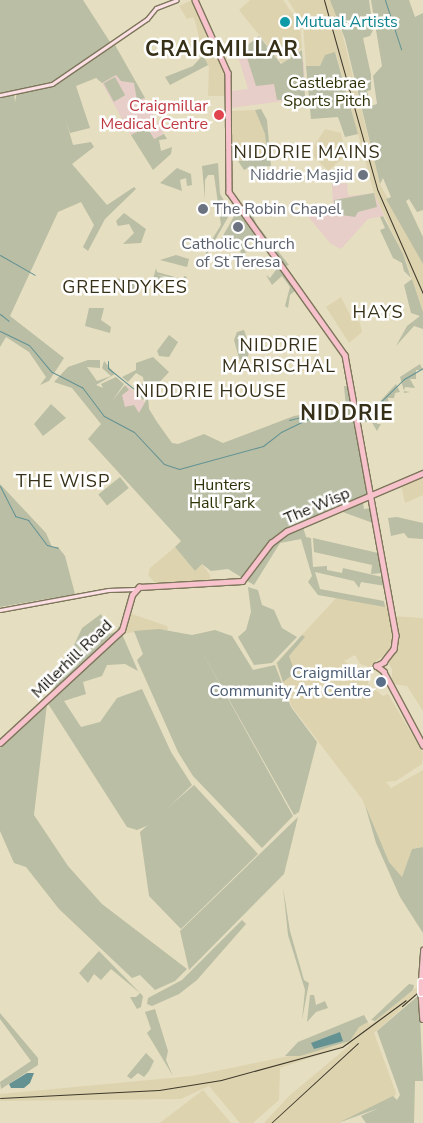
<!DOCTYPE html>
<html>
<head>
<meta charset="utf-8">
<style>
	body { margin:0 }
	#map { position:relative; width:423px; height:1123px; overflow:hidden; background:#e6dec1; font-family:"Nunito Sans",sans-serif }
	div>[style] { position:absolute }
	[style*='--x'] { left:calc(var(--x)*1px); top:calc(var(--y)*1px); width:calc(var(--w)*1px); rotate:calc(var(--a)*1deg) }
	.built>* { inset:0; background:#ded3af }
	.education>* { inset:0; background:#e7cec8 }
	.green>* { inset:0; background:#b9bea4; transform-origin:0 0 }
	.water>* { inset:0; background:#649293 }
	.stream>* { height:1px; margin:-0.5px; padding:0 0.5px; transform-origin:0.5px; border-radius:0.5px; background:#649293 }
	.roads { filter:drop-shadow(1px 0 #7d765b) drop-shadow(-1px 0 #7d765b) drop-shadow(0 1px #7d765b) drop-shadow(0 -1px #7d765b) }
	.secondary>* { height:3px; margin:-1.5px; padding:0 1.5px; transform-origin:1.5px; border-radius:1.5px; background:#fce0e6 }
	.primary>* { height:4.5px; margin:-2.25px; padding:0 2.25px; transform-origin:2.25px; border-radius:2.25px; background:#f8c2cd }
	.rail>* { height:1px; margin:-0.5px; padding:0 0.5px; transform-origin:0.5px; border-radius:0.5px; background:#3d392c }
	.bridges { filter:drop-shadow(1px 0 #fff) drop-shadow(-1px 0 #fff) drop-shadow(0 1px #fff) drop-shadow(0 -1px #fff) }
	.primary-bridge>* { height:4.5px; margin:-2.25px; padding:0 2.25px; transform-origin:2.25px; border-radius:2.25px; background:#f8c2cd }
	.dots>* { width:14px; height:14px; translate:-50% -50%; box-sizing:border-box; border:2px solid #fff; border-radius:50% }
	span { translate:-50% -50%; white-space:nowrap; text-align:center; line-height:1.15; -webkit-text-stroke:5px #fff; paint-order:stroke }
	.culture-label { font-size:16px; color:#0d838f }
	.left { translate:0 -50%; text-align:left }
	.park-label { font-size:16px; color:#2e3307 }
	.health-label { font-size:16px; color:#be3a42 }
	.right { translate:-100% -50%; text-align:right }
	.worship-label { font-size:16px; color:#5b616d }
	.street-label { font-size:16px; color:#120f06 }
	.service-label { font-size:16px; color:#4e5e75 }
	.neighbourhood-label { font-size:18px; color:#373018; letter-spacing:1px }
	.district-label { font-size:21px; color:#373018; font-weight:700; letter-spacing:1px }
</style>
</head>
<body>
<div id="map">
	<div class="built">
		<i style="clip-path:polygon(192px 0,222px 61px,227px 96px,208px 96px,209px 67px,195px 39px,199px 37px,195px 21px,193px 17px,187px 19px,179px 6px)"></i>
		<i style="clip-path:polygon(250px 0,283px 0,300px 25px,302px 48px,282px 63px,239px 10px)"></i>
		<i style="clip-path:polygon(288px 0,330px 0,339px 21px,380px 184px,423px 264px,423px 312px,406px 261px,374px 193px,336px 53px,325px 55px,320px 66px,306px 66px,303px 24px)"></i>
		<i style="clip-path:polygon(255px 110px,265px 134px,267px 154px,260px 159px,230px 161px,231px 111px)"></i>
		<i style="clip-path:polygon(325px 129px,341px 133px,346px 155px,328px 171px,314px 157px,314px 146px)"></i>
		<i style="clip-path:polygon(341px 297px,352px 319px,356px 317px,360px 323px,362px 332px,349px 343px,326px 307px)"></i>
		<i style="clip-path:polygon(423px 475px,423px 495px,405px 503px,401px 485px)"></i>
		<i style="clip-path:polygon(175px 547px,195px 571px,202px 564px,210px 575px,210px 583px,157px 585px,148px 575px,150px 568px)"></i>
		<i style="clip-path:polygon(346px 597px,388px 606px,390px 616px,423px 618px,423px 711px,407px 686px,392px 684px,392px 669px,384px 655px,369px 667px,360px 664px,355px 655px,344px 661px,368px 676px,368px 684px,383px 696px,388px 694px,423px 753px,422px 764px,396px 781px,386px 782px,391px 788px,423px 770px,423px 847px,412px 849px,402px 877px,389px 862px,362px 799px,292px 707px,276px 663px,336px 598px)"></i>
		<i style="clip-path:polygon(129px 613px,167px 626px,168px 630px,125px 633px)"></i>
		<i style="clip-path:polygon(423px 982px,423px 990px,374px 1033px,396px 1093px,394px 1097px,339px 1123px,264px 1123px,289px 1096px,351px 1044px,280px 1068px,279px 1100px,253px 1123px,240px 1123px,209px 1086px,181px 1099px,0 1101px,0 1094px,192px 1076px,337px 1046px,350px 1041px,359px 1027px,368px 1022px,370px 1025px)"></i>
		<i style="clip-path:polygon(203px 1090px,231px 1123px,159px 1123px,161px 1122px)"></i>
	</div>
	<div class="education">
		<i style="clip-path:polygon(259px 36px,281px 64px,304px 62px,305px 98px,231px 108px,231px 91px,248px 89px,237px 53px)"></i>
		<i style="clip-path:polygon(128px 68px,164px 134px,154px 139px,146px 127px,131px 135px,102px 83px)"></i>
		<i style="clip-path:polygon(347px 183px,348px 196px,374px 193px,384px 216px,368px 219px,341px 249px,331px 244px,305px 213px,316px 204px,333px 205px,332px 184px)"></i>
		<i style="clip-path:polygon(127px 385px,146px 403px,139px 416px,115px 401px)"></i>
	</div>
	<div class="green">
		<i style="clip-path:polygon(0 0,83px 0,110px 42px,52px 83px,0 94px)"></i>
		<i style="clip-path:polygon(330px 0,369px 0,373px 30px,370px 36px,363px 38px,371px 75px,371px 90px,367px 91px,371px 106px,377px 104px,373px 76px,382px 66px,371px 0,409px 0,415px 17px,423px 13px,423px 210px,417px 212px,409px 199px,406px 201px,423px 237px,423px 264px,386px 199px,391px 197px,383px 178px,380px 184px,345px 39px)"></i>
		<i style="clip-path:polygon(259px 36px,281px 64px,302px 50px,305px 98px,277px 100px,274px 84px,256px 86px,244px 48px)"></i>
		<i style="clip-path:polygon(115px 45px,145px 98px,137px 100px,134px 83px,121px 81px,116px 75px,102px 83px,96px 78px,76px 86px,90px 128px,70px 133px,65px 117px,73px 145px,91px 142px,94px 147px,72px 164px,107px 205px,134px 187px,136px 189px,105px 219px,88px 251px,83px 247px,94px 225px,81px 202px,58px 212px,10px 316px,64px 358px,49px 381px,40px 385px,46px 377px,29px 352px,6px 337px,0 347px,0 98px,14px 94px,15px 102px,17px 92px,54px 85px)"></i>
		<i style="clip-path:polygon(335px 52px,358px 134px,345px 137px,338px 117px,311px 119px,306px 66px,320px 66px,325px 55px)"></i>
		<i style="clip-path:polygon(203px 55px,208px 65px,170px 85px,165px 77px,193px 66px)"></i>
		<i style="left:115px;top:77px;width:21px;height:13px;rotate:61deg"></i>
		<i style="clip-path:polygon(261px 109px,267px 120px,271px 166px,263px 167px,264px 173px,252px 166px,244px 170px,238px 161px,260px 159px,267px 154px,265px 134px,255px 110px)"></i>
		<i style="clip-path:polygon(147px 127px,154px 139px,164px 134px,167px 139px,159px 140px,161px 151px,172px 147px,171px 154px,153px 170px,131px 135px)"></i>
		<i style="clip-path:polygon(218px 163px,220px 194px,231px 212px,206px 256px,206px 249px,221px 225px,214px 175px,208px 175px,205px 180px,205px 200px,202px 166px)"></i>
		<i style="clip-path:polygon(177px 168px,191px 174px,192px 185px,187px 186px,186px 178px,180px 180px,182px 191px,160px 183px)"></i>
		<i style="clip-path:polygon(374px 193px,377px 207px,358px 212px,355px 217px,335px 214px,334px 200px)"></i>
		<i style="clip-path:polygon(237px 211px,258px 238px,241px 242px,246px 253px,241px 254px,238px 239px,220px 241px)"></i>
		<i style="clip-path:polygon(124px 213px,146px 229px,141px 243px,123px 244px,134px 233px,129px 224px,118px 226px,116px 221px)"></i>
		<i style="clip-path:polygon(252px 214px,257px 225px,289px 265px,285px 266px,249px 217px)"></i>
		<i style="clip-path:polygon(383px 216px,403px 254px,411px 278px,404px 271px,402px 263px,393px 258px,380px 230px,385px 228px,380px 217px)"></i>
		<i style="clip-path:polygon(258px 245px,263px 245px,296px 290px,290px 295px,288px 308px,285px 306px,290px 287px,282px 276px,272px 285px,266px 275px,270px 278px,276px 270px,267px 262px,271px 259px,267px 252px)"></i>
		<i style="clip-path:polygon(176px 255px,189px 259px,187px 267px,160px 260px)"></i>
		<i style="clip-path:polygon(156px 268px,157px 272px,182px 279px,157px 275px,182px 282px,184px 276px,187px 277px,180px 287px,153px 279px)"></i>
		<i style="left:116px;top:278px;width:26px;height:8px;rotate:16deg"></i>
		<i style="clip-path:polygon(412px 279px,423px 312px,423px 329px,414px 326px,396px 346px,407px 326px,420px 316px,411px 313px,404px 285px)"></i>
		<i style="clip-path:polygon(89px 308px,104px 308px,101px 320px,111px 327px,110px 333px,85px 326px)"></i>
		<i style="clip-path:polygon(244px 330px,247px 339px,240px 342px,242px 348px,250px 349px,247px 360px,240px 362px,234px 340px,237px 332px)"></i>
		<i style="clip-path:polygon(169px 335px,178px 342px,169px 357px,159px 356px,157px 351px)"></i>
		<i style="clip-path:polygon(153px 357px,169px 372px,143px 400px,133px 389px,144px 383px,143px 377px,136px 373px,128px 382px,122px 377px,136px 370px,136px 363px)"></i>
		<i style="clip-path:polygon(88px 360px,100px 360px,100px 368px,87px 367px,97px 381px,111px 376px,102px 368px,104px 361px,115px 374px,96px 385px,103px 388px,101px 384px,116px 377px,124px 384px,112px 401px,125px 385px,129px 390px,122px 395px,125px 407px,134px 405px,139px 413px,148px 397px,149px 409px,157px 422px,172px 443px,178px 444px,204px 434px,223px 443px,294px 416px,346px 407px,344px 386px,348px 386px,368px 494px,302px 524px,306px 537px,311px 538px,313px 567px,327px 566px,327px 570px,342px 573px,343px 568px,382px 577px,385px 586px,361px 582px,359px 588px,354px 581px,315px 572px,320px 589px,384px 601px,385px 607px,318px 595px,308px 582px,312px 576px,301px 539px,280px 543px,254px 585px,228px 569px,211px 571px,202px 564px,195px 571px,175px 547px,181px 541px,88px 439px,101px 424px,72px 388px,54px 382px,68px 367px)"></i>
		<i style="clip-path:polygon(420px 364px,423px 370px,416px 370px,416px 379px,410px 379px,415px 388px,405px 387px,404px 391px,410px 392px,404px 393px,404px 391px,400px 377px)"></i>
		<i style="clip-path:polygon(396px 384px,400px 392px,395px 393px,394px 398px,388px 398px,389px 405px,384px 403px,374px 414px,377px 424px,381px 424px,377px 431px,371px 421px,362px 423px,359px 409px,373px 409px)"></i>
		<i style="clip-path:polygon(51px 404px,66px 418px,43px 436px,34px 424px)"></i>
		<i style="left:120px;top:477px;width:14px;height:28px;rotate:51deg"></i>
		<i style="clip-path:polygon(0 484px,46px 533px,52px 547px,58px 547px,65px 556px,75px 594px,0 607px)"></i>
		<i style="clip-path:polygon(363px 502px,364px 509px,371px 508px,373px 523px,340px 511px)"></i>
		<i style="clip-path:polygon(397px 517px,423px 523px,423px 539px,408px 538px,404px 533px,391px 536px,388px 518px)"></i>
		<i style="clip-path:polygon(313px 538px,378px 553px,382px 573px,371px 574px,372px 565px,314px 552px)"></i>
		<i style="clip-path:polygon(248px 587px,258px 590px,262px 605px,274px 610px,282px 628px,297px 637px,272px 663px,254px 665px,238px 637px,246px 630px,251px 612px)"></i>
		<i style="clip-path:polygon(101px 614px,110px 634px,117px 631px,119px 625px,119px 631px,53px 690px,82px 628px)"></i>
		<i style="clip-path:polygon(159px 629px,192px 635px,215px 630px,232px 636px,253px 670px,275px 665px,291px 707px,317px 742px,299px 812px,294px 815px,200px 648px,293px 816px,262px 848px,193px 776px,178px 752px,137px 660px,143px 654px,134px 631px)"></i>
		<i style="clip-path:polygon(122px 634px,138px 671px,125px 664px,107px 665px,102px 676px,83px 682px,86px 694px,64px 701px,81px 727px,100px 722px,117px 698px,142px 689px,171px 752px,192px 785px,151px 824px,137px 830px,127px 827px,47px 702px)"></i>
		<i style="clip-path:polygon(302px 635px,305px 637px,289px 656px,295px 673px,283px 682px,277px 663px)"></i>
		<i style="clip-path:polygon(47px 704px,34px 815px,68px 866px,102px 904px,187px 969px,175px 981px,155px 990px,140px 975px,132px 978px,59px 909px,26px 867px,14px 863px,0 831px,0 748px)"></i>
		<i style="clip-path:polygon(194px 785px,258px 854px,181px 929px,149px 896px,140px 832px)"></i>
		<i style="clip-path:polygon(365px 805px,389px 862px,402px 877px,412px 849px,423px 847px,423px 933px,400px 897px,376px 843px)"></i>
		<i style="clip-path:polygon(298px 817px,284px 874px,189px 970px,180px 931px)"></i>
		<i style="clip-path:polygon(283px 887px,290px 931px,304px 980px,309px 983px,302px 1020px,305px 990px,288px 935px)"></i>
		<i style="clip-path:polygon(242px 920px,246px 924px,197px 980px,179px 994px,152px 1006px,147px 1004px,148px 998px,182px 980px)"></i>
		<i style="clip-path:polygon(99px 951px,143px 996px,141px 1007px,137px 1009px,130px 997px,136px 997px,140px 993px,111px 969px,101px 980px,94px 974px,88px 983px,79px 973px)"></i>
		<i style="clip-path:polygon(409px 984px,414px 985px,413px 990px,375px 1021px,371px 1020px)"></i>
		<i style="clip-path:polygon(310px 995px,314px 995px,316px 1005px,325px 1001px,328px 1008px,316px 1012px,307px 1022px)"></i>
		<i style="clip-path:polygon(419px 995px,423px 1081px,415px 1081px,414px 1123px,366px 1123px,361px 1116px,379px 1108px,338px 1123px,393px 1096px,397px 1100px,400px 1095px,377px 1031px)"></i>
		<i style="clip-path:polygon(155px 1009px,168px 1051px,166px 1060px,173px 1076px,147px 1033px,151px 1029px,145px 1012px)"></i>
		<i style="clip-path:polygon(0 1013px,38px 1058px,38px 1065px,1px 1089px,0 1082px,31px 1061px,0 1019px)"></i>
		<i style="clip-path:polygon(364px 1015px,368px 1022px,359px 1027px,350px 1041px,300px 1056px,285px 1056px,298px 1042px)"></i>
		<i style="clip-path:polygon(146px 1053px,154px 1061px,149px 1071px,144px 1077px,138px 1073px,131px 1079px,127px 1076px)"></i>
	</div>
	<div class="water">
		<i style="clip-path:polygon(340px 1032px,343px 1041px,314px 1049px,311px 1043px)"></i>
		<i style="clip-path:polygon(27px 1073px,34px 1073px,30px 1083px,24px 1088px,11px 1088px,9px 1084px)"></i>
	</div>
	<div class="stream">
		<i style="--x:385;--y:0;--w:52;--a:71.9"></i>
		<i style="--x:0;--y:255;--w:40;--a:29.7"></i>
		<i style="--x:0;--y:314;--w:11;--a:38"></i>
		<i style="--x:0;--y:331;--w:32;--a:26"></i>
		<i style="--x:29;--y:345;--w:35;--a:50"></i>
		<i style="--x:52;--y:372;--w:34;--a:27"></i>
		<i style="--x:82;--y:387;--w:36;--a:53"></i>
		<i style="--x:104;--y:416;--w:34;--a:28"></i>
		<i style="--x:134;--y:432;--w:44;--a:46.8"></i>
		<i style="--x:164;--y:464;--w:16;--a:18"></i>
		<i style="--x:179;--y:469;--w:87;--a:-15.3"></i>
		<i style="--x:263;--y:446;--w:23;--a:-38"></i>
		<i style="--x:281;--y:432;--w:32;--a:-26"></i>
		<i style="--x:108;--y:361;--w:7;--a:90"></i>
		<i style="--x:108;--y:368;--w:32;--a:39"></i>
		<i style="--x:363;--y:419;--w:57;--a:-44.3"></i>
		<i style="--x:404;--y:379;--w:22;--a:-30"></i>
		<i style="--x:289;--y:420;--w:16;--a:-14"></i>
		<i style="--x:305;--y:416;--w:41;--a:1.4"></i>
		<i style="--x:346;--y:417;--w:6;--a:39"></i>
		<i style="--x:0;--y:486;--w:34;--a:63"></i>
		<i style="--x:15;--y:516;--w:14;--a:17"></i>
		<i style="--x:28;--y:520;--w:31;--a:53"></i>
		<i style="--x:47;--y:545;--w:11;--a:15"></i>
	</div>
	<div class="roads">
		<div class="secondary">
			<i style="--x:0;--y:95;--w:53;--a:-11.9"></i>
			<i style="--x:52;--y:84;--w:115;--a:-34.4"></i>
			<i style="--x:147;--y:19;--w:14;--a:-51"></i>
			<i style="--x:156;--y:8;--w:22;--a:-21"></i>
			<i style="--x:0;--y:610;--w:110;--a:-10.5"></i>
			<i style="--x:108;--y:590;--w:28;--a:-2"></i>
		</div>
		<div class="primary">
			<i style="--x:195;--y:0;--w:80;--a:65.7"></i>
			<i style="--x:228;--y:73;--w:119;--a:89.5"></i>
			<i style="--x:229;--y:192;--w:200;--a:54.6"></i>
			<i style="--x:345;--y:355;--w:285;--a:79.7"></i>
			<i style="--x:396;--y:635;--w:14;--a:98"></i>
			<i style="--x:394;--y:649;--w:16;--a:128"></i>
			<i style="--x:384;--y:672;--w:83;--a:61.9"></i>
			<i style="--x:384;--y:672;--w:10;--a:-143"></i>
			<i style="--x:376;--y:666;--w:9;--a:-27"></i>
			<i style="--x:0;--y:743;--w:166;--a:-42.8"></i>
			<i style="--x:122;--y:630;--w:36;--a:-74"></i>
			<i style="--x:132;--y:595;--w:11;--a:-49"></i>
			<i style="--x:139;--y:587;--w:103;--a:-3.3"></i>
			<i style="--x:242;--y:581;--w:48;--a:-52.7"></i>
			<i style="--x:271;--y:543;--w:20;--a:-37"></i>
			<i style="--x:287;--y:531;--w:148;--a:-23.1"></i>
			<i style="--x:421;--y:981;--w:31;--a:-86"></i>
			<i style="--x:421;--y:993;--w:26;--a:86"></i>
		</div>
	</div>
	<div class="rail">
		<i style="--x:324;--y:0;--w:196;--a:74.3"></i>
		<i style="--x:377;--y:189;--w:115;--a:66.3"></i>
		<i style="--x:402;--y:1006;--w:28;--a:-41"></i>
		<i style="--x:0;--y:1098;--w:159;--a:-2.9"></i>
		<i style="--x:159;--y:1090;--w:63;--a:-9.2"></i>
		<i style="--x:221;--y:1080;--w:125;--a:-15.3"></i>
		<i style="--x:342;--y:1047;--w:79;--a:-36.3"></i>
		<i style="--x:271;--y:1123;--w:118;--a:-42.6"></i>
	</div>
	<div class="bridges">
		<div class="primary-bridge">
			<i style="--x:421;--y:981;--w:12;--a:90"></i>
		</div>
	</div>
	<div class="dots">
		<i style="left:285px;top:22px;background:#0f9aa8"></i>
		<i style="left:219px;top:115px;background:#e0444e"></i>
		<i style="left:363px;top:175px;background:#6b7280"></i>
		<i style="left:203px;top:209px;background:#6b7280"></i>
		<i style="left:238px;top:227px;background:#6b7280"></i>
		<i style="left:381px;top:682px;background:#5c6f8a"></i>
	</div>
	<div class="culture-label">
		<span class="left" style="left:295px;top:22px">Mutual Artists</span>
	</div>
	<div class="park-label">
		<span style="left:327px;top:92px">Castlebrae<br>Sports Pitch</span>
		<span style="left:222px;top:494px">Hunters<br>Hall Park</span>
	</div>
	<div class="health-label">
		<span class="right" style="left:208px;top:115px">Craigmillar<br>Medical Centre</span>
	</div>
	<div class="worship-label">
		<span class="right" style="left:353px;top:175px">Niddrie Masjid</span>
		<span class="left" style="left:213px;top:209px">The Robin Chapel</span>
		<span style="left:238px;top:253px">Catholic Church<br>of St Teresa</span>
	</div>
	<div class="street-label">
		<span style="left:317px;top:506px;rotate:-23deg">The Wisp</span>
		<span style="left:72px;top:659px;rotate:-44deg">Millerhill Road</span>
	</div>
	<div class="service-label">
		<span class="right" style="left:371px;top:682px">Craigmillar<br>Community Art Centre</span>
	</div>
	<div class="neighbourhood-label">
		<span style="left:307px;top:152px">NIDDRIE MAINS</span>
		<span style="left:125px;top:287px">GREENDYKES</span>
		<span style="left:378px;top:312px">HAYS</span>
		<span style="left:279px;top:356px">NIDDRIE<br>MARISCHAL</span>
		<span style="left:211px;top:391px">NIDDRIE HOUSE</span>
		<span style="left:63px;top:481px">THE WISP</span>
	</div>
	<div class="district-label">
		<span style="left:222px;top:49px">CRAIGMILLAR</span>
		<span style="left:347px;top:413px">NIDDRIE</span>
	</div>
</div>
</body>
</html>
